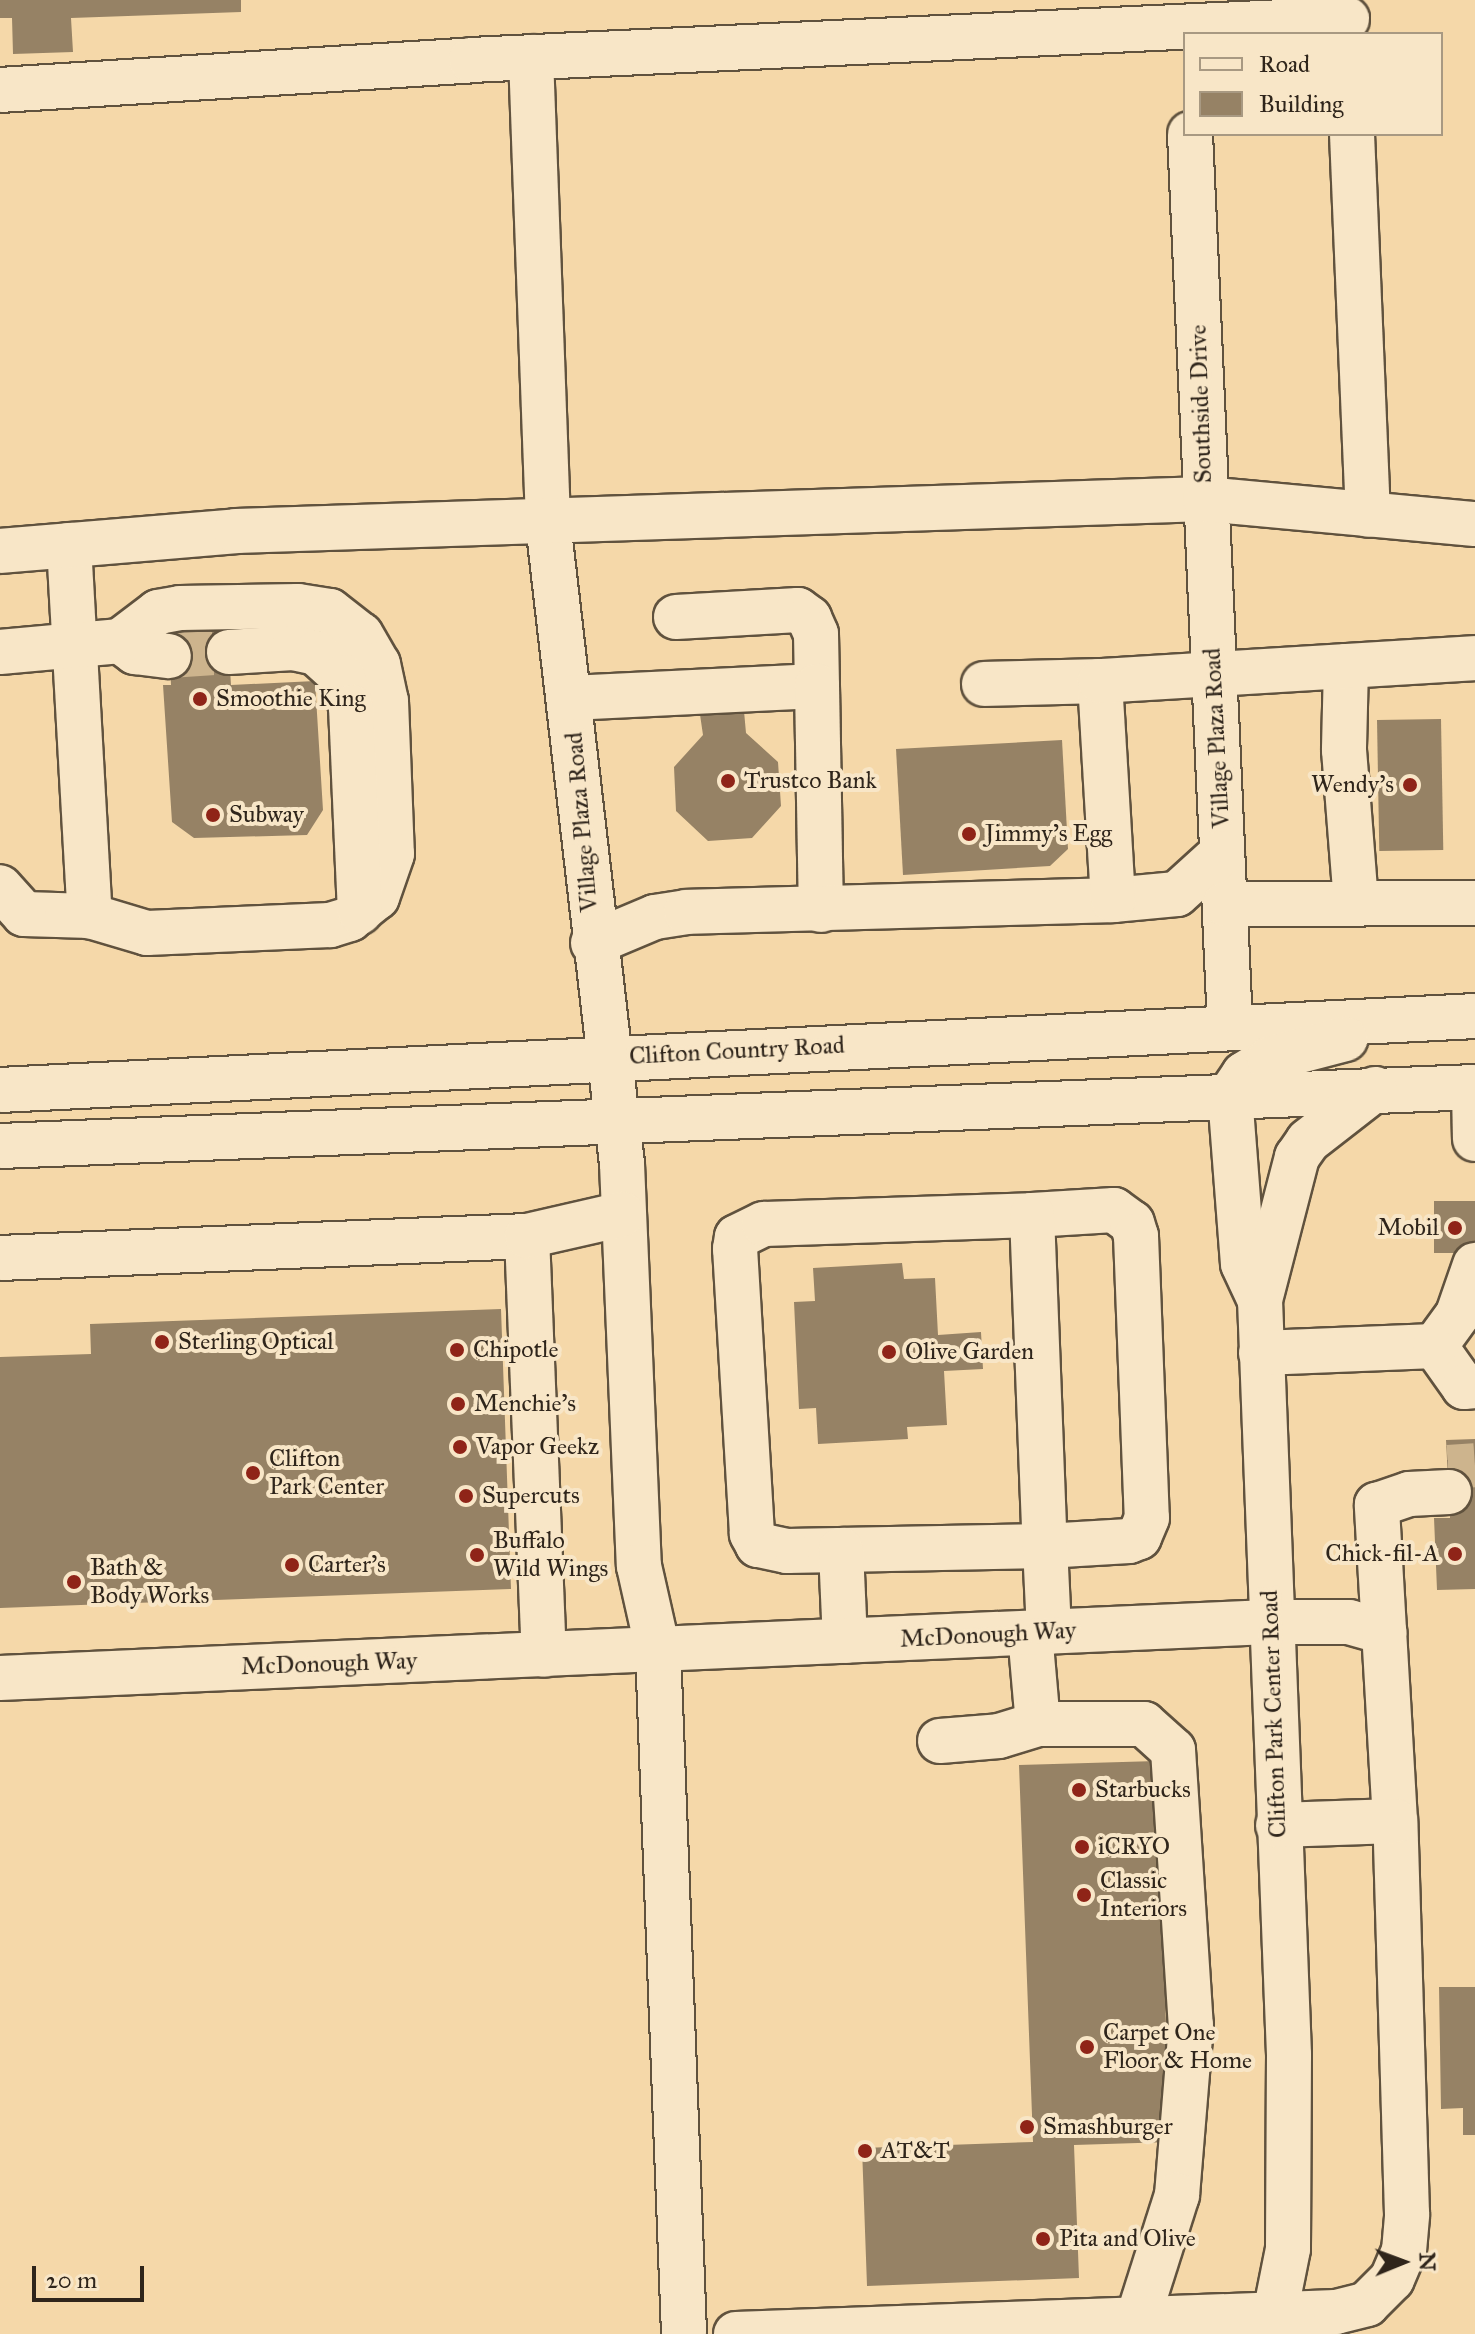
<!DOCTYPE html>
<html>
<head>
<meta charset="utf-8">
<style>
	body { margin:0 }
	#map { position:relative; width:1475px; height:2334px; overflow:hidden; background:#f5d8a9; font-family:"IM FELL Great Primer",serif }
	div>[style] { position:absolute }
	[style*='--x'] { left:calc(var(--x)*1px); top:calc(var(--y)*1px); width:calc(var(--w)*1px); rotate:calc(var(--a)*1deg) }
	.building>* { inset:0; background:#968265; transform-origin:0 0 }
	.minor-tunnel>* { height:44px; margin-top:-22px; transform-origin:0; background:repeating-linear-gradient(90deg,#cdb48d 0 44px,transparent 0 66px) }
	.roads { filter:drop-shadow(2px 0 #60523e) drop-shadow(-2px 0 #60523e) drop-shadow(0 2px #60523e) drop-shadow(0 -2px #60523e) }
	.minor>* { height:44px; margin:-22px; padding:0 22px; transform-origin:22px; border-radius:22px; background:#f8e6c7 }
	.dots>* { width:22px; height:22px; translate:-50% -50%; box-sizing:border-box; border:4px solid #f8e6c7; border-radius:50% }
	span { translate:-50% -50%; white-space:nowrap; text-align:center; line-height:1.15; -webkit-text-stroke:8px #f8e6c7; paint-order:stroke }
	.street-label { font-size:24px; color:#2f251b }
	.poi-label { font-size:24px; color:#2f251b }
	.left { translate:0 -50%; text-align:left }
	.right { translate:-100% -50%; text-align:right }
	.legend { position:absolute; left:1183px; top:32px; width:260px; height:104px; box-sizing:border-box; background:#f8e6c7; border:2px solid #a89982; margin:0; padding:10px 14px; list-style:none; font-size:24px; color:#2f251b }
	.legend li { display:flex; align-items:center; gap:16px; height:40px }
	.legend b { width:40px; border:2px solid #a89982 }
	.north { position:absolute; left:1363px; top:2222px; width:80px; height:80px; -webkit-text-stroke:6px #f8e6c7; paint-order:stroke; rotate:89deg; font-size:22px; font-weight:700; line-height:32px; text-align:center; color:#2f251b }
	.north::after { content:''; display:block; margin:auto; width:28px; height:36px; background:#2f251b; clip-path:polygon(50% 0,100% 100%,50% 72%,0 100%) }
	.scale { position:absolute; left:32px; top:2266px; width:112px; height:36px; box-sizing:border-box; border:4px solid #2f251b; border-top:0; padding-left:10px; font-size:24px; line-height:28px; white-space:nowrap; color:#2f251b; -webkit-text-stroke:6px #f8e6c7; paint-order:stroke }
</style>
</head>
<body>
<div id="map">
	<div class="building">
		<i style="clip-path:polygon(0 0,241px 0,241px 12px,71px 18px,73px 52px,13px 54px,12px 18px,0 18px)"></i>
		<i style="clip-path:polygon(227px 623px,231px 685px,315px 681px,323px 810px,307px 835px,194px 838px,172px 822px,163px 685px,171px 685px,168px 627px)"></i>
		<i style="clip-path:polygon(743px 700px,746px 733px,778px 762px,781px 806px,752px 838px,708px 841px,676px 811px,674px 767px,703px 735px,698px 701px)"></i>
		<i style="left:1441px;top:719px;width:131px;height:64px;rotate:89deg"></i>
		<i style="clip-path:polygon(1062px 740px,1068px 849px,1050px 866px,903px 875px,896px 749px)"></i>
		<i style="left:1475px;top:1201px;width:52px;height:41px;rotate:90deg"></i>
		<i style="clip-path:polygon(902px 1263px,904px 1279px,935px 1278px,938px 1335px,981px 1332px,983px 1369px,944px 1371px,947px 1425px,907px 1427px,908px 1439px,818px 1444px,816px 1408px,799px 1409px,794px 1302px,815px 1301px,813px 1268px)"></i>
		<i style="clip-path:polygon(501px 1309px,511px 1589px,0 1608px,0 1357px,91px 1354px,90px 1324px)"></i>
		<i style="clip-path:polygon(1475px 1439px,1475px 1589px,1437px 1590px,1434px 1518px,1450px 1518px,1446px 1440px)"></i>
		<i style="clip-path:polygon(1157px 1761px,1170px 2142px,1074px 2145px,1079px 2278px,867px 2286px,862px 2148px,1033px 2142px,1019px 1765px)"></i>
		<i style="clip-path:polygon(1439px 1987px,1475px 1987px,1475px 2135px,1463px 2135px,1463px 2108px,1441px 2109px)"></i>
	</div>
	<div class="minor-tunnel">
		<i style="--x:169;--y:656;--w:60;--a:-3.8"></i>
		<i style="--x:1448;--y:1467;--w:27;--a:-4"></i>
	</div>
	<div class="roads">
		<div class="minor">
			<i style="--x:531;--y:57;--w:466;--a:87.9"></i>
			<i style="--x:548;--y:523;--w:645;--a:83.41"></i>
			<i style="--x:622;--y:1164;--w:402;--a:87.6"></i>
			<i style="--x:639;--y:1566;--w:86;--a:77.3"></i>
			<i style="--x:658;--y:1650;--w:684;--a:87.82"></i>
			<i style="--x:0;--y:90;--w:472;--a:-3.6"></i>
			<i style="--x:471;--y:60;--w:877;--a:-2.68"></i>
			<i style="--x:1190;--y:134;--w:893;--a:87.43"></i>
			<i style="--x:1352;--y:134;--w:381;--a:87.6"></i>
			<i style="--x:69;--y:545;--w:372;--a:86.8"></i>
			<i style="--x:0;--y:551;--w:237;--a:-4.8"></i>
			<i style="--x:236;--y:531;--w:970;--a:-1.89"></i>
			<i style="--x:1205;--y:499;--w:271;--a:5.3"></i>
			<i style="--x:676;--y:617;--w:122;--a:-3.3"></i>
			<i style="--x:798;--y:610;--w:14;--a:36"></i>
			<i style="--x:809;--y:618;--w:17;--a:66"></i>
			<i style="--x:816;--y:634;--w:52;--a:88.9"></i>
			<i style="--x:120;--y:641;--w:19;--a:36"></i>
			<i style="--x:135;--y:652;--w:34;--a:7"></i>
			<i style="--x:0;--y:652;--w:121;--a:-5.2"></i>
			<i style="--x:120;--y:641;--w:48;--a:-37.3"></i>
			<i style="--x:158;--y:612;--w:22;--a:-10"></i>
			<i style="--x:180;--y:608;--w:118;--a:-1"></i>
			<i style="--x:298;--y:606;--w:32;--a:9"></i>
			<i style="--x:330;--y:611;--w:39;--a:38"></i>
			<i style="--x:361;--y:635;--w:34;--a:60"></i>
			<i style="--x:378;--y:664;--w:38;--a:78"></i>
			<i style="--x:386;--y:701;--w:153;--a:87.8"></i>
			<i style="--x:392;--y:854;--w:46;--a:109.2"></i>
			<i style="--x:377;--y:897;--w:35;--a:141"></i>
			<i style="--x:350;--y:919;--w:21;--a:163"></i>
			<i style="--x:330;--y:925;--w:183;--a:177.5"></i>
			<i style="--x:147;--y:933;--w:59;--a:-163.4"></i>
			<i style="--x:90;--y:916;--w:66;--a:-178.3"></i>
			<i style="--x:24;--y:914;--w:36;--a:-132"></i>
			<i style="--x:229;--y:652;--w:64;--a:-3.6"></i>
			<i style="--x:293;--y:648;--w:24;--a:12"></i>
			<i style="--x:316;--y:653;--w:36;--a:42"></i>
			<i style="--x:343;--y:677;--w:31;--a:75"></i>
			<i style="--x:351;--y:707;--w:205;--a:87.5"></i>
			<i style="--x:1346;--y:666;--w:84;--a:91.4"></i>
			<i style="--x:1344;--y:750;--w:154;--a:85.5"></i>
			<i style="--x:984;--y:684;--w:116;--a:-1.5"></i>
			<i style="--x:570;--y:698;--w:247;--a:-2.8"></i>
			<i style="--x:817;--y:686;--w:224;--a:89"></i>
			<i style="--x:1113;--y:900;--w:64;--a:-5.4"></i>
			<i style="--x:1177;--y:894;--w:61;--a:-42.3"></i>
			<i style="--x:1225;--y:904;--w:250;--a:-0.2"></i>
			<i style="--x:593;--y:943;--w:67;--a:-22.8"></i>
			<i style="--x:655;--y:917;--w:31;--a:-9"></i>
			<i style="--x:686;--y:912;--w:427;--a:-1.6"></i>
			<i style="--x:1113;--y:900;--w:219;--a:-93.4"></i>
			<i style="--x:1100;--y:681;--w:376;--a:-3.5"></i>
			<i style="--x:1474;--y:1088;--w:51;--a:88.9"></i>
			<i style="--x:0;--y:1090;--w:1477;--a:-2.87"></i>
			<i style="--x:1230;--y:1095;--w:169;--a:85.6"></i>
			<i style="--x:1243;--y:1264;--w:40;--a:65"></i>
			<i style="--x:1260;--y:1300;--w:756;--a:87.8"></i>
			<i style="--x:1289;--y:2055;--w:194;--a:90.3"></i>
			<i style="--x:1288;--y:2249;--w:87;--a:101.3"></i>
			<i style="--x:1230;--y:1095;--w:25;--a:-56"></i>
			<i style="--x:1244;--y:1074;--w:29;--a:-31"></i>
			<i style="--x:1269;--y:1059;--w:79;--a:-14.7"></i>
			<i style="--x:0;--y:1146;--w:1476;--a:-2.29"></i>
			<i style="--x:1032;--y:1215;--w:82;--a:-3.5"></i>
			<i style="--x:1114;--y:1210;--w:22;--a:36"></i>
			<i style="--x:1132;--y:1223;--w:14;--a:73"></i>
			<i style="--x:1136;--y:1236;--w:282;--a:87.8"></i>
			<i style="--x:1147;--y:1518;--w:21;--a:113"></i>
			<i style="--x:1139;--y:1537;--w:11;--a:158"></i>
			<i style="--x:1129;--y:1541;--w:84;--a:176.6"></i>
			<i style="--x:1045;--y:1546;--w:258;--a:178.9"></i>
			<i style="--x:787;--y:1551;--w:30;--a:-168"></i>
			<i style="--x:758;--y:1545;--w:13;--a:-119"></i>
			<i style="--x:752;--y:1534;--w:286;--a:-93.4"></i>
			<i style="--x:735;--y:1249;--w:12;--a:-81"></i>
			<i style="--x:737;--y:1237;--w:30;--a:-26"></i>
			<i style="--x:764;--y:1224;--w:268;--a:-1.9"></i>
			<i style="--x:1032;--y:1215;--w:331;--a:87.8"></i>
			<i style="--x:1045;--y:1546;--w:86;--a:87.3"></i>
			<i style="--x:527;--y:1236;--w:419;--a:87.7"></i>
			<i style="--x:0;--y:1258;--w:527;--a:-2.39"></i>
			<i style="--x:527;--y:1236;--w:98;--a:-12.9"></i>
			<i style="--x:1260;--y:1300;--w:148;--a:-75.5"></i>
			<i style="--x:1297;--y:1157;--w:19;--a:-55"></i>
			<i style="--x:1308;--y:1141;--w:85;--a:-37.8"></i>
			<i style="--x:1435;--y:1346;--w:50;--a:54.7"></i>
			<i style="--x:1464;--y:1387;--w:11;--a:-5"></i>
			<i style="--x:1261;--y:1353;--w:174;--a:-2.3"></i>
			<i style="--x:1435;--y:1346;--w:39;--a:-54"></i>
			<i style="--x:1458;--y:1314;--w:52;--a:-70.9"></i>
			<i style="--x:841;--y:1550;--w:91;--a:87.5"></i>
			<i style="--x:1030;--y:1633;--w:91;--a:85"></i>
			<i style="--x:0;--y:1678;--w:1270;--a:-2.53"></i>
			<i style="--x:1269;--y:1622;--w:80;--a:0"></i>
			<i style="--x:1349;--y:1622;--w:37;--a:16"></i>
			<i style="--x:940;--y:1741;--w:59;--a:-4.8"></i>
			<i style="--x:999;--y:1736;--w:41;--a:-17.1"></i>
			<i style="--x:1038;--y:1724;--w:106;--a:0"></i>
			<i style="--x:1144;--y:1724;--w:39;--a:42"></i>
			<i style="--x:1173;--y:1750;--w:276;--a:86.3"></i>
			<i style="--x:1191;--y:2025;--w:171;--a:94.7"></i>
			<i style="--x:1177;--y:2195;--w:129;--a:107.6"></i>
			<i style="--x:1395;--y:1821;--w:317;--a:-93.3"></i>
			<i style="--x:1377;--y:1505;--w:34;--a:-19"></i>
			<i style="--x:1409;--y:1494;--w:40;--a:-2.9"></i>
			<i style="--x:736;--y:2334;--w:600;--a:-2.1"></i>
			<i style="--x:1336;--y:2312;--w:32;--a:-14"></i>
			<i style="--x:1367;--y:2304;--w:35;--a:-45"></i>
			<i style="--x:1392;--y:2279;--w:30;--a:-67"></i>
			<i style="--x:1404;--y:2251;--w:37;--a:-85"></i>
			<i style="--x:1407;--y:2214;--w:393;--a:-91.7"></i>
			<i style="--x:1395;--y:1821;--w:117;--a:178"></i>
		</div>
	</div>
	<div class="dots">
		<i style="left:200px;top:699px;background:#8f2418"></i>
		<i style="left:728px;top:781px;background:#8f2418"></i>
		<i style="left:1410px;top:785px;background:#8f2418"></i>
		<i style="left:213px;top:815px;background:#8f2418"></i>
		<i style="left:969px;top:834px;background:#8f2418"></i>
		<i style="left:1455px;top:1228px;background:#8f2418"></i>
		<i style="left:162px;top:1342px;background:#8f2418"></i>
		<i style="left:457px;top:1350px;background:#8f2418"></i>
		<i style="left:889px;top:1352px;background:#8f2418"></i>
		<i style="left:458px;top:1404px;background:#8f2418"></i>
		<i style="left:460px;top:1447px;background:#8f2418"></i>
		<i style="left:253px;top:1473px;background:#8f2418"></i>
		<i style="left:466px;top:1496px;background:#8f2418"></i>
		<i style="left:1455px;top:1554px;background:#8f2418"></i>
		<i style="left:477px;top:1555px;background:#8f2418"></i>
		<i style="left:292px;top:1565px;background:#8f2418"></i>
		<i style="left:74px;top:1582px;background:#8f2418"></i>
		<i style="left:1079px;top:1790px;background:#8f2418"></i>
		<i style="left:1082px;top:1847px;background:#8f2418"></i>
		<i style="left:1084px;top:1895px;background:#8f2418"></i>
		<i style="left:1087px;top:2047px;background:#8f2418"></i>
		<i style="left:1027px;top:2127px;background:#8f2418"></i>
		<i style="left:865px;top:2151px;background:#8f2418"></i>
		<i style="left:1043px;top:2239px;background:#8f2418"></i>
	</div>
	<div class="street-label">
		<span style="left:1201px;top:404px;rotate:-92deg">Southside Drive</span>
		<span style="left:1217px;top:738px;rotate:-93deg">Village Plaza Road</span>
		<span style="left:582px;top:822px;rotate:-95deg">Village Plaza Road</span>
		<span style="left:737px;top:1051px;rotate:-3deg">Clifton Country Road</span>
		<span style="left:988px;top:1635px;rotate:-3deg">McDonough Way</span>
		<span style="left:329px;top:1664px;rotate:-2deg">McDonough Way</span>
		<span style="left:1274px;top:1714px;rotate:-92deg">Clifton Park Center Road</span>
	</div>
	<div class="poi-label">
		<span class="left" style="left:216px;top:699px">Smoothie King</span>
		<span class="left" style="left:744px;top:781px">Trustco Bank</span>
		<span class="right" style="left:1394px;top:785px">Wendy's</span>
		<span class="left" style="left:229px;top:815px">Subway</span>
		<span class="left" style="left:985px;top:834px">Jimmy's Egg</span>
		<span class="right" style="left:1439px;top:1228px">Mobil</span>
		<span class="left" style="left:178px;top:1342px">Sterling Optical</span>
		<span class="left" style="left:473px;top:1350px">Chipotle</span>
		<span class="left" style="left:905px;top:1352px">Olive Garden</span>
		<span class="left" style="left:474px;top:1404px">Menchie's</span>
		<span class="left" style="left:476px;top:1447px">Vapor Geekz</span>
		<span class="left" style="left:269px;top:1473px">Clifton<br>Park Center</span>
		<span class="left" style="left:482px;top:1496px">Supercuts</span>
		<span class="left" style="left:493px;top:1555px">Buffalo<br>Wild Wings</span>
		<span class="right" style="left:1439px;top:1554px">Chick-fil-A</span>
		<span class="left" style="left:308px;top:1565px">Carter's</span>
		<span class="left" style="left:90px;top:1582px">Bath &amp;<br>Body Works</span>
		<span class="left" style="left:1095px;top:1790px">Starbucks</span>
		<span class="left" style="left:1098px;top:1847px">iCRYO</span>
		<span class="left" style="left:1100px;top:1895px">Classic<br>Interiors</span>
		<span class="left" style="left:1103px;top:2047px">Carpet One<br>Floor &amp; Home</span>
		<span class="left" style="left:1043px;top:2127px">Smashburger</span>
		<span class="left" style="left:881px;top:2151px">AT&amp;T</span>
		<span class="left" style="left:1059px;top:2239px">Pita and Olive</span>
	</div>
	<ul class="legend">
	<li><b style="height:10px;background:#f8e6c7"></b>Road</li>
	<li><b style="height:22px;background:#968265"></b>Building</li>
	</ul>
	<div class="north">N</div>
	<div class="scale">20 m</div>
</div>
</body>
</html>
